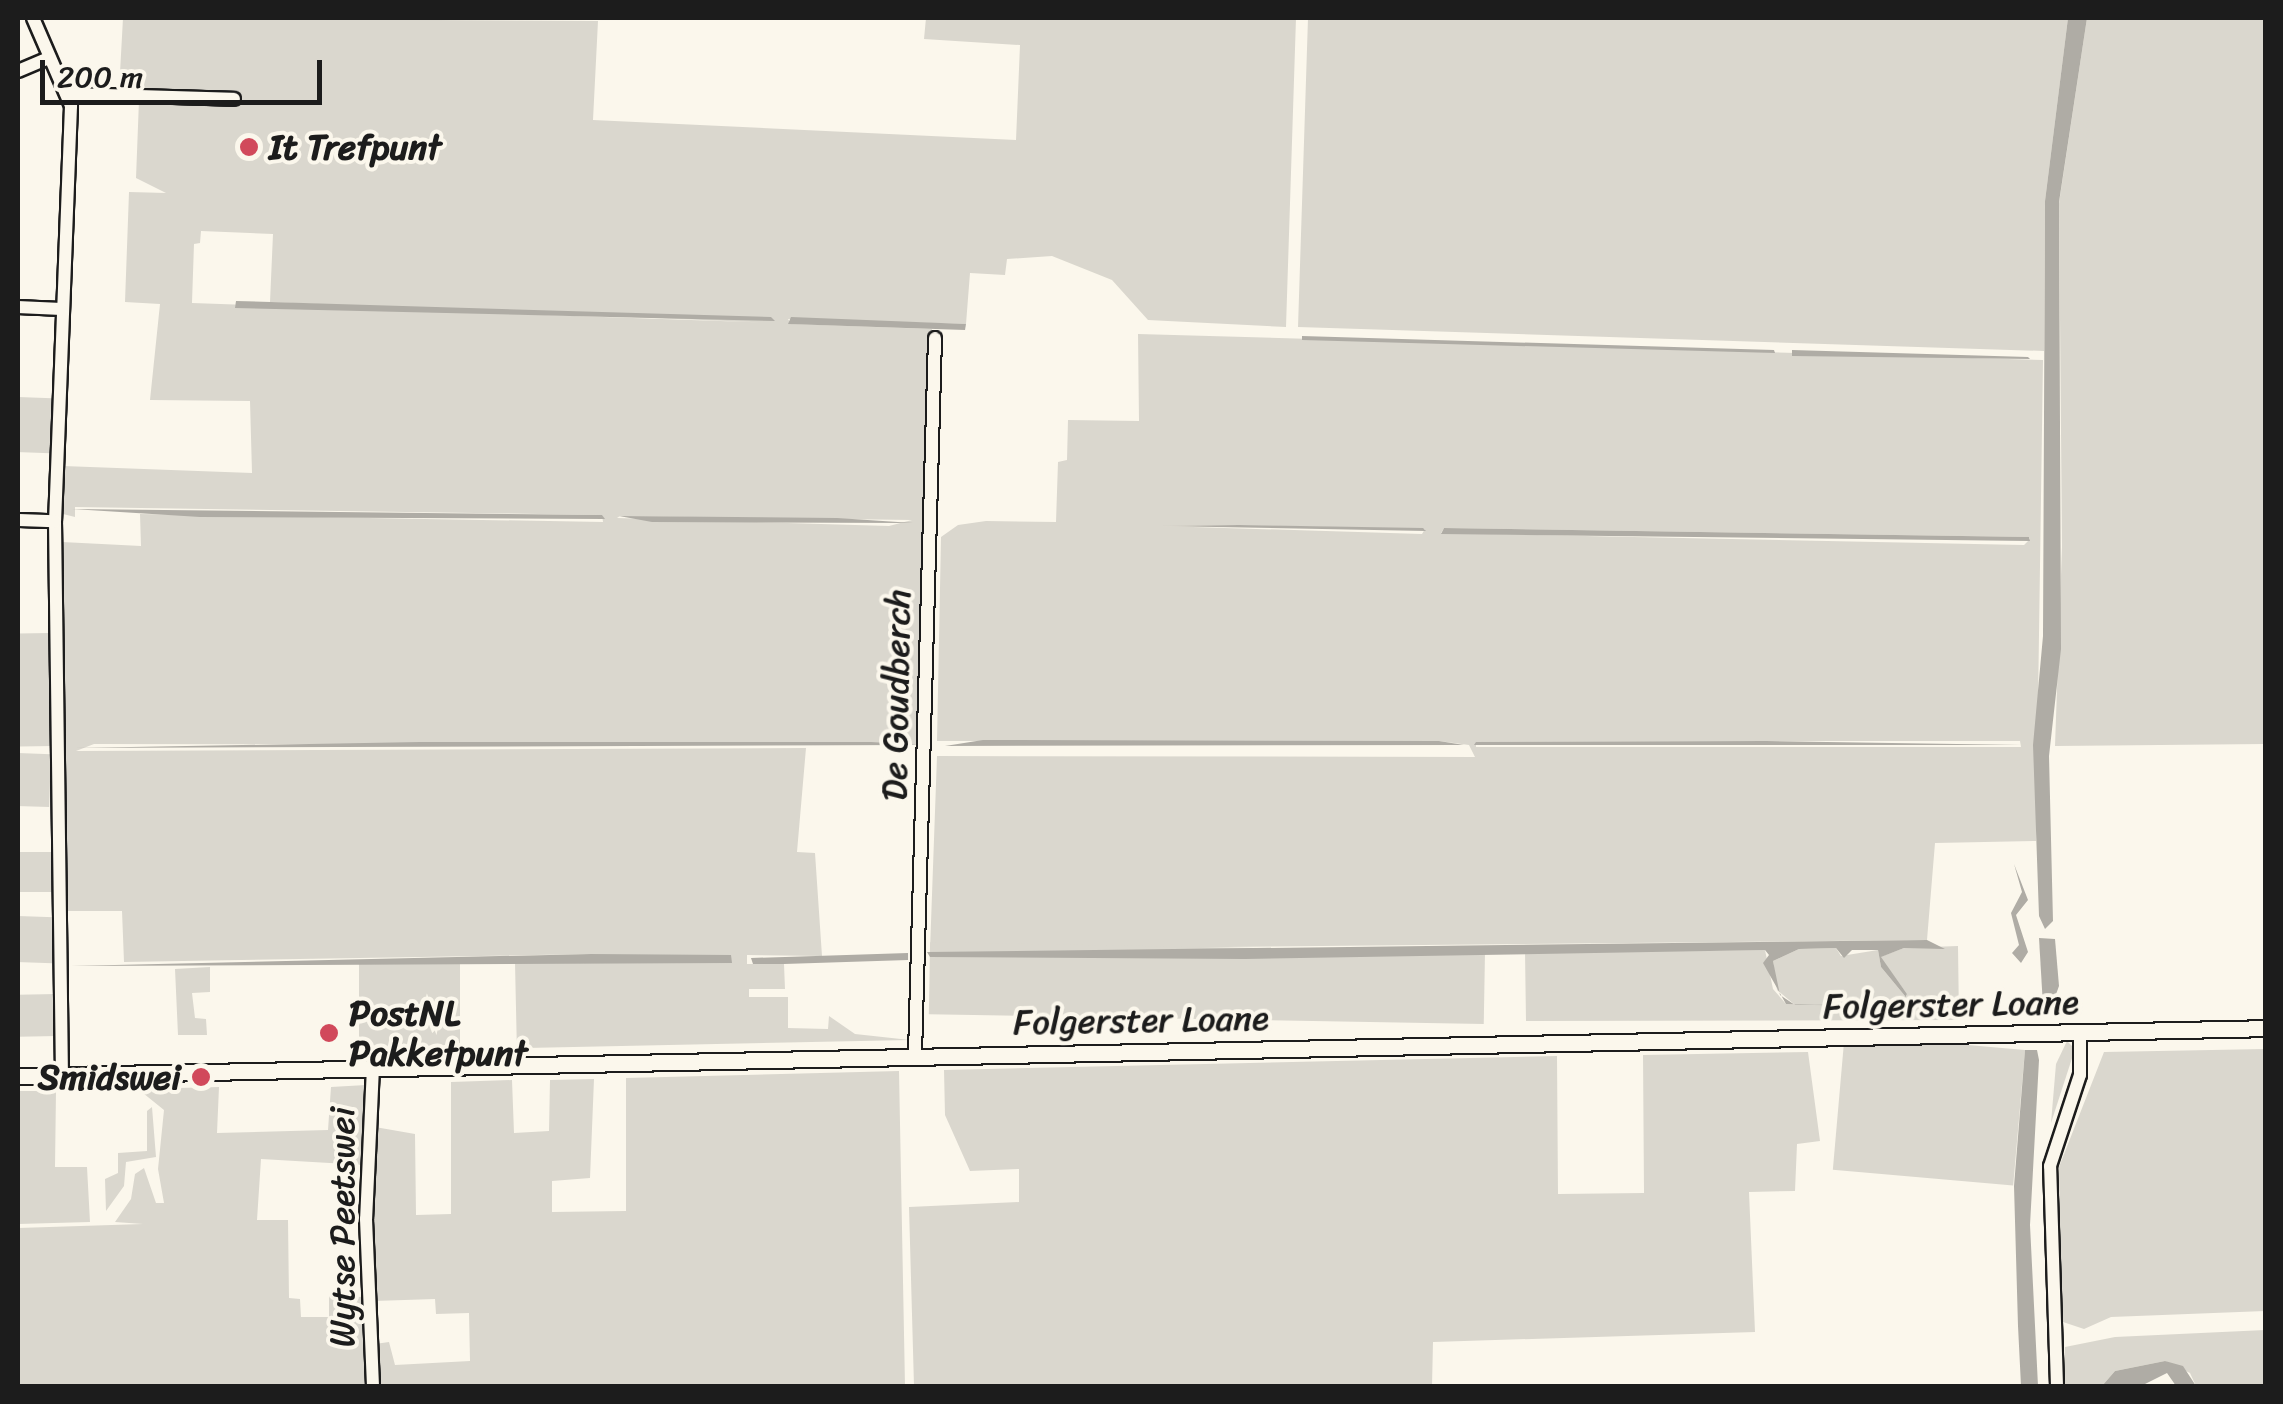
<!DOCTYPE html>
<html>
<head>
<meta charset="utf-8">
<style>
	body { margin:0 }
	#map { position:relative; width:2283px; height:1404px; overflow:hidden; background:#fbf7ec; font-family:Sriracha,sans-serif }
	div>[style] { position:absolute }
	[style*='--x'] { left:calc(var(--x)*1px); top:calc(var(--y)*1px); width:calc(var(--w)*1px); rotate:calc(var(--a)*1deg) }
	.green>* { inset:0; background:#dad7ce; transform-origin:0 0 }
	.water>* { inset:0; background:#afaca5 }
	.roads { filter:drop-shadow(2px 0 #1c1c1c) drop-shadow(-2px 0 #1c1c1c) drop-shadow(0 2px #1c1c1c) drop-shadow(0 -2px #1c1c1c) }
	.minor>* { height:12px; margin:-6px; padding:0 6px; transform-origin:6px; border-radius:6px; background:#fbf7ec }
	.major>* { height:15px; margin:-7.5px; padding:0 7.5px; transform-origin:7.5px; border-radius:7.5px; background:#fbf7ec }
	.dots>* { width:28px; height:28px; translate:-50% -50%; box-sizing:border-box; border:5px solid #fbf7ec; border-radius:50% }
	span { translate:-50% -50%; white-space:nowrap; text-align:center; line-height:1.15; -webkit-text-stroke:8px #fbf7ec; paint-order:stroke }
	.poi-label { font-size:35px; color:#1c1c1c; font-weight:700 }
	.left { translate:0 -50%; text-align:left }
	.right { translate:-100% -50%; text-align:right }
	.street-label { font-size:35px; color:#1c1c1c }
	.frame { position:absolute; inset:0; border:20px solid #1c1c1c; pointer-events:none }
	.scale { position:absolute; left:40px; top:60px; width:282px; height:45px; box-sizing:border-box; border:5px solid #1c1c1c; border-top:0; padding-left:12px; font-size:30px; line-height:35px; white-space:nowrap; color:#1c1c1c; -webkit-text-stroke:8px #fbf7ec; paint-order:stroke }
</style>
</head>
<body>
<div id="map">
	<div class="green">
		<i style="clip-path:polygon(evenodd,123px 18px,598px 21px,593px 120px,1016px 140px,1020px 45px,924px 39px,926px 18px,1296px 18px,1286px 327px,1148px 320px,1112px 280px,1052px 256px,1007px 259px,1005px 275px,970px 273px,966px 324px,788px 319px,791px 324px,932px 329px,918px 745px,94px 744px,76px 751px,806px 748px,797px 852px,815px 853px,822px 956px,747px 955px,747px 964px,784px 964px,785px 989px,749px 989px,749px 997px,788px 997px,788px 1028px,828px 1029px,829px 1016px,855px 1034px,910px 1040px,526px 1048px,517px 1054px,515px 963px,688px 963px,591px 954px,124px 962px,122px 911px,66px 911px,62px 542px,141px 546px,140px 514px,603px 522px,602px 515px,406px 512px,75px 507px,75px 517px,59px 513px,63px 466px,252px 473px,250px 401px,150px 400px,160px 304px,125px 302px,129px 192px,166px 193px,136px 178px,139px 100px,119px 91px,123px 18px,201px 231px,273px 234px,270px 302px,775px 323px,192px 303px,194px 244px,200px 243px,201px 231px,123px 18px,617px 518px,620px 516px,912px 520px,889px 526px,617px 518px)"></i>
		<i style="clip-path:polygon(1308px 18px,2068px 18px,2045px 201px,2044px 351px,1298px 327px)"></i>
		<i style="clip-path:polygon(2087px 18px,2265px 18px,2265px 744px,2055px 746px,2062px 547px,2059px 203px)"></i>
		<i style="clip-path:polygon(evenodd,1138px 334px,2043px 360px,2036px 841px,1935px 843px,1927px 940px,930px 950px,937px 756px,1475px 757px,1469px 745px,1439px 741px,937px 741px,941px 537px,958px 525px,986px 521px,1056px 522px,1058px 462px,1067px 460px,1068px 420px,1139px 421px,1138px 334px,1161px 526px,1239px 525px,1425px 529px,1422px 534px,1161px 526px,1138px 334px,1444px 528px,2029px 537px,2030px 539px,2024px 545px,1441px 533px,1444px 528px,1138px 334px,1766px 741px,2020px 741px,2021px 747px,1476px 747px,1476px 742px,1766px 741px)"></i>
		<i style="left:18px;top:397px;width:34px;height:55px;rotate:2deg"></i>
		<i style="left:50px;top:633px;width:113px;height:32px;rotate:89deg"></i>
		<i style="left:18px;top:753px;width:33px;height:53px;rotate:2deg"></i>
		<i style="left:18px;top:852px;width:36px;height:40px"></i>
		<i style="left:18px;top:916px;width:36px;height:46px;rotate:2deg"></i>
		<i style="clip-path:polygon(1958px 946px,1959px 1020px,1526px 1021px,1525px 952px,1765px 950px,1773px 989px,1786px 1004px,1900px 1008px,1907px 994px,1880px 957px,1904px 948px)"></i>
		<i style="clip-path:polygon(1836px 948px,1841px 956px,1878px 950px,1881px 967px,1905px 996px,1902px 1005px,1795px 1005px,1777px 990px,1773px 961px,1799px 949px)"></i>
		<i style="left:1485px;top:952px;width:72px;height:555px;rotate:91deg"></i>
		<i style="left:460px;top:964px;width:92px;height:101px;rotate:90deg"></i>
		<i style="clip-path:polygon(210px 967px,210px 992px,192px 993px,195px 1018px,206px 1019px,207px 1035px,178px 1035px,175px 969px)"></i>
		<i style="left:56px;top:994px;width:42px;height:38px;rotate:89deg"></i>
		<i style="clip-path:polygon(2067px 1041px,2075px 1049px,2051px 1123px,2056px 1064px)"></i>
		<i style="clip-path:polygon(2265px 1049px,2265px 1311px,2111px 1317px,2084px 1329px,2060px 1321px,2059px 1167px,2104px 1052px)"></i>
		<i style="left:2025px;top:1050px;width:136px;height:181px;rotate:95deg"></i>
		<i style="clip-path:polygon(1808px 1052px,1820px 1141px,1797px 1144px,1795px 1191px,1749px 1192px,1755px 1332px,1433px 1342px,1432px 1386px,914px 1386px,909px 1207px,1019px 1202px,1019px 1169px,970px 1171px,945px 1115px,944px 1070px,1557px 1056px,1558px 1194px,1644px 1193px,1643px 1055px)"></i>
		<i style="clip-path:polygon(899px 1071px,905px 1386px,379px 1386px,375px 1344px,389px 1342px,395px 1365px,470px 1361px,469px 1313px,436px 1314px,435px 1299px,374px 1301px,375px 1127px,415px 1134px,416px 1215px,451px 1214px,451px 1082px,512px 1080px,514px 1133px,549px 1131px,550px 1080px,594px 1079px,590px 1178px,552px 1181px,552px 1212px,626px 1211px,626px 1078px)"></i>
		<i style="clip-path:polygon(366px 1085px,364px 1165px,261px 1159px,257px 1220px,288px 1220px,289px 1298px,300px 1299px,301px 1317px,329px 1317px,329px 1296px,364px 1297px,369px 1386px,18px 1386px,18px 1228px,143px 1224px,115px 1222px,131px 1199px,135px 1174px,144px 1168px,156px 1203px,164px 1203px,158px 1169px,164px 1110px,138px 1089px,219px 1087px,217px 1133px,328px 1130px,331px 1087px)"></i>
		<i style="clip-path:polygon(18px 1091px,56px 1091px,55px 1167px,87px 1167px,90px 1222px,18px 1224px)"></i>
		<i style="clip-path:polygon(152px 1107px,156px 1157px,126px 1162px,124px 1186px,106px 1211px,105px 1179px,118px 1173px,118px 1153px,147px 1151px,147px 1111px)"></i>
		<i style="clip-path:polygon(2265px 1330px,2265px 1386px,2196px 1386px,2190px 1373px,2165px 1361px,2115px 1371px,2102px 1386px,2063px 1386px,2065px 1347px,2115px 1337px)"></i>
	</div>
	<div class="water">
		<i style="clip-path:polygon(2068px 18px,2087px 18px,2059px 202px,2061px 649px,2049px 756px,2053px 921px,2045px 929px,2039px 916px,2033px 745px,2043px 636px,2045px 201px)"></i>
		<i style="clip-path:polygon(236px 301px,771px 317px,775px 321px,235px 308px)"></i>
		<i style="clip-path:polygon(791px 317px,966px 324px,965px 330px,788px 324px)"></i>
		<i style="clip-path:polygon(1302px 336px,1774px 350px,1775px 353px,1302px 340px)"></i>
		<i style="clip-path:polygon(1792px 350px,2028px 357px,2030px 359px,1792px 356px)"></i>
		<i style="clip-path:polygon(72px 509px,602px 515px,605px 519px,200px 517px)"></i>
		<i style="clip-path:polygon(619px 516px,837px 518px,913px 523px,652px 522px)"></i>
		<i style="clip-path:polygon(1239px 525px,1423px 528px,1426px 531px,1161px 526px)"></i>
		<i style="clip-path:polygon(1444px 528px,2029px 537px,2030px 541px,1441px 534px)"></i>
		<i style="clip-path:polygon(983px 740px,1439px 741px,1464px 745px,945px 746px)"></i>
		<i style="clip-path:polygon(1766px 741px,2022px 745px,1474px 745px,1476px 742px)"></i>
		<i style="clip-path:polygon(420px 742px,871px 742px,918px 745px,75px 748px)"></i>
		<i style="clip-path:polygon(2014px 864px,2028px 900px,2016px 915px,2028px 952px,2021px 963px,2012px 953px,2019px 945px,2011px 913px,2022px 892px)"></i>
		<i style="clip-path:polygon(2039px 938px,2055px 939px,2059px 986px,2051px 1008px,2043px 1006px)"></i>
		<i style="clip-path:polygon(evenodd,1927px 940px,1945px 949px,1904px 948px,1881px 957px,1907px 994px,1900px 1008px,1786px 1004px,1763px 963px,1769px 955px,1765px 950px,1245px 959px,930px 957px,927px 952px,1927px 940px,1836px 948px,1844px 958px,1852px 950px,1878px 950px,1881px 967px,1905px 996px,1902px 1004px,1795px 1005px,1780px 995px,1773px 961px,1799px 949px,1836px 948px)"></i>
		<i style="clip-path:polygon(908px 953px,908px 960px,784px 964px,753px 964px,751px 958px)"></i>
		<i style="clip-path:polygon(591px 954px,731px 955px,732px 963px,71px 966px)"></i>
		<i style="clip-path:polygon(2025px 1050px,2037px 1050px,2039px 1060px,2030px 1225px,2038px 1386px,2021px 1386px,2018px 1326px,2014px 1186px)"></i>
		<i style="clip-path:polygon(2165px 1361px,2183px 1366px,2196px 1386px,2176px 1386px,2167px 1373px,2141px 1386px,2102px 1386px,2115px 1371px)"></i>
	</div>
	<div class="roads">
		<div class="minor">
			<i style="--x:33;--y:18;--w:96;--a:66.6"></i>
			<i style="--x:71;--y:106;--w:415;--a:92.2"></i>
			<i style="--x:55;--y:521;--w:554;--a:89.28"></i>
			<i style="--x:18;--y:71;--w:34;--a:-23"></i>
			<i style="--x:69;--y:94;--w:165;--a:1.7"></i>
			<i style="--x:18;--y:307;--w:43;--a:2.7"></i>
			<i style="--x:18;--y:520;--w:37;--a:2"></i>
			<i style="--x:915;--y:1054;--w:716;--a:-88.4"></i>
			<i style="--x:373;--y:1067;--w:152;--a:92.6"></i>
			<i style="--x:366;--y:1219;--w:167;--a:87.6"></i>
			<i style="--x:2057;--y:1386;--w:220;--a:-91.8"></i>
			<i style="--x:2050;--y:1166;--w:96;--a:-71.8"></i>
			<i style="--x:2080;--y:1075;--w:44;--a:-90"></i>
		</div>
		<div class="major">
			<i style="--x:18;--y:1076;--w:2249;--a:-1.22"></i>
		</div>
	</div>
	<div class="dots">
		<i style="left:249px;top:147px;background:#d1495b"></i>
		<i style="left:329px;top:1033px;background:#d1495b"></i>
		<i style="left:201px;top:1077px;background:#d1495b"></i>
	</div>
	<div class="poi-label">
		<span class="left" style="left:269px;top:147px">It Trefpunt</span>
		<span class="left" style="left:349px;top:1033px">PostNL<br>Pakketpunt</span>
		<span class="right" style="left:181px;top:1077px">Smidswei</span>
	</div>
	<div class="street-label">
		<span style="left:896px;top:695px;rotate:-89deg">De Goudberch</span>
		<span style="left:1951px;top:1004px;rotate:-1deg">Folgerster Loane</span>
		<span style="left:1141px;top:1020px;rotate:-1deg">Folgerster Loane</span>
		<span style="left:342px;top:1227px;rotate:-90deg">Wytse Peetswei</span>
	</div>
	<div class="frame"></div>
	<div class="scale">200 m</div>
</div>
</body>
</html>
